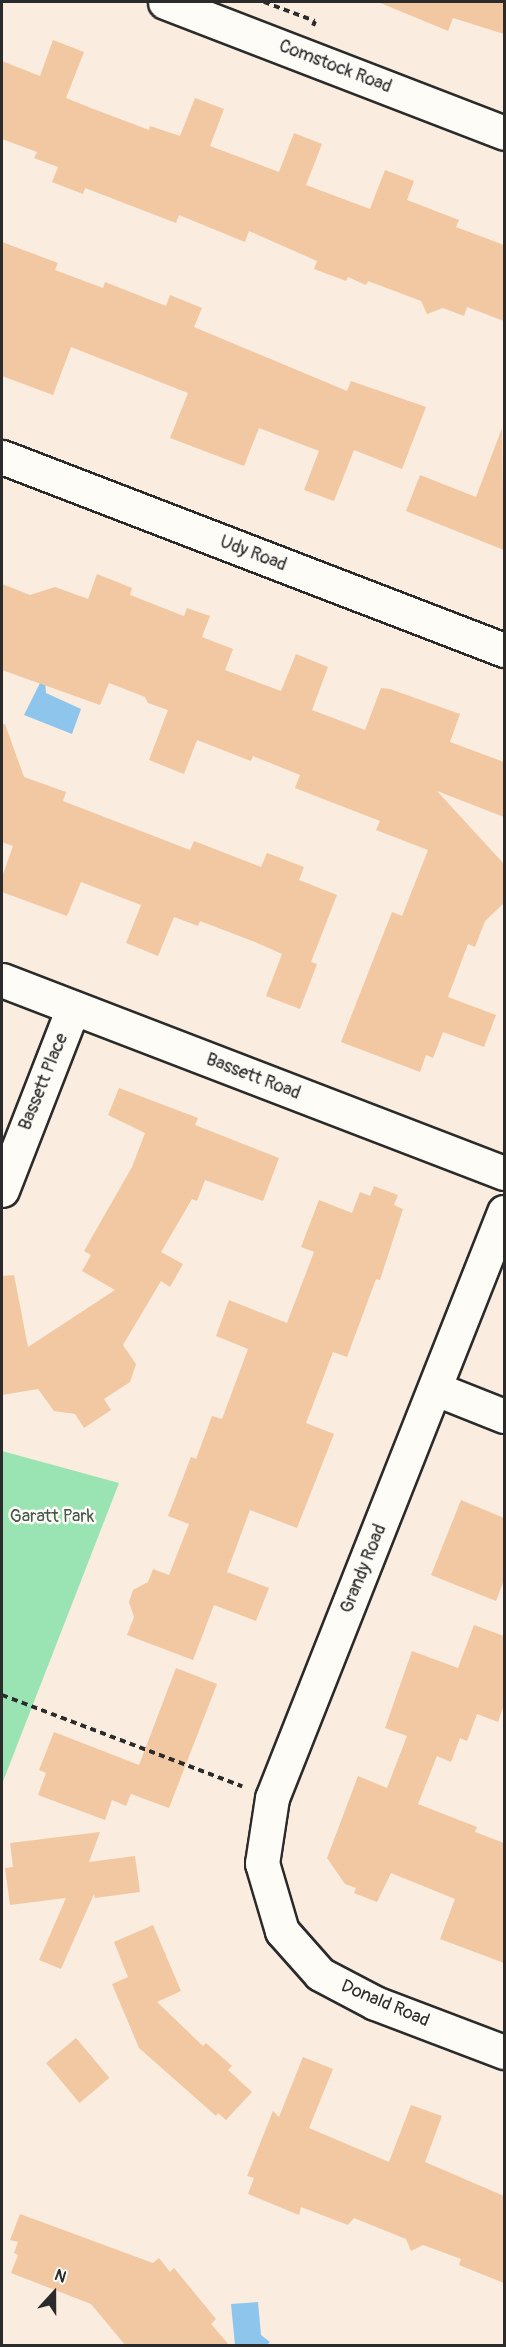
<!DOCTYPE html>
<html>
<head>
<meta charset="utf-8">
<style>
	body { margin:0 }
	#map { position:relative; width:506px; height:2347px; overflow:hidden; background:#faecde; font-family:Pangolin,sans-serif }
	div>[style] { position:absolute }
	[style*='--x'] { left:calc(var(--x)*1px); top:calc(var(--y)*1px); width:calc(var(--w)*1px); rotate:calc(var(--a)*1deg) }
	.green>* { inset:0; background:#9ae3b2 }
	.water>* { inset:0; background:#8ec5ed }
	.building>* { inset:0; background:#f2c8a2; transform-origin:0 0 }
	.path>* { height:4px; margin-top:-2px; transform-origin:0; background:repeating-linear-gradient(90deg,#2b2b2b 0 6px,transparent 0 10.5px) }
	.roads { filter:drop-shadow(2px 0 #2b2b2b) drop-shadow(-2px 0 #2b2b2b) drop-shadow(0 2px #2b2b2b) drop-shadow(0 -2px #2b2b2b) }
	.minor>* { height:33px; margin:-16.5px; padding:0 16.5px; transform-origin:16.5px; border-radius:16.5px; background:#fdfcf7 }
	span { translate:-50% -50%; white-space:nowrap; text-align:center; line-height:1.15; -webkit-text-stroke:5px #fdfcf7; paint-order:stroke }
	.street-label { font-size:18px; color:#2b2b2b }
	.park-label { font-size:18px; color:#47594d }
	.frame { position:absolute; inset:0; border:3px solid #2b2b2b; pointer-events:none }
	.north { position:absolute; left:24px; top:2263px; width:60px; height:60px; -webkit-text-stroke:4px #fdfcf7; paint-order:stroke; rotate:21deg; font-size:16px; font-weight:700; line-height:24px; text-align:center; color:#2b2b2b }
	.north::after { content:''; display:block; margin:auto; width:21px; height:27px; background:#2b2b2b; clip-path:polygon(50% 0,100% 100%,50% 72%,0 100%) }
</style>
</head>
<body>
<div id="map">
	<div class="green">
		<i style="clip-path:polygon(2px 1451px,119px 1483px,2px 1784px)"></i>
	</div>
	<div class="water">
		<i style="clip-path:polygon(41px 681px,45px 682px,46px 693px,81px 709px,72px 734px,24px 715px)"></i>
		<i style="clip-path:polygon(258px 2302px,261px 2335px,270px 2342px,267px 2345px,235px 2345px,231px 2304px)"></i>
	</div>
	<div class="building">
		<i style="clip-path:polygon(378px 2px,504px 2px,504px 34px,453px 18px,448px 31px)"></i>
		<i style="clip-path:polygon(53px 40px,84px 52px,66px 98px,91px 108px,149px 130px,150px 126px,180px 136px,195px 98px,224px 109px,210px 146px,279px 172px,294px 133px,322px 144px,306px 185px,370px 209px,385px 170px,414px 181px,407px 200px,459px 220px,456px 227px,504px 245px,504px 321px,467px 307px,464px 316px,443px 308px,427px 314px,421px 301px,368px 281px,366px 285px,348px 277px,346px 281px,314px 269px,317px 261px,249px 231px,245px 242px,179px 215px,176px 223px,85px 188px,83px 194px,52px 182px,58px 167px,34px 158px,37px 152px,2px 139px,2px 61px,40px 76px)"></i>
		<i style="clip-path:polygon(2px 242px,58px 263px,55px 270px,103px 288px,105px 282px,166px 306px,170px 295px,202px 308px,194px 327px,347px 391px,351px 381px,426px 407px,402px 469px,354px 450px,334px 501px,304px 490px,319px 451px,259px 428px,244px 466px,170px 438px,188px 393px,71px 347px,53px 395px,2px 376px)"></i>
		<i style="clip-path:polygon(502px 428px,504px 550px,406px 511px,420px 475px,476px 497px)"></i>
		<i style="clip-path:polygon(97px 574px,132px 588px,130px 595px,184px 616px,187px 608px,210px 616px,202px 637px,233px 649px,225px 670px,281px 691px,296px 654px,328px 667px,312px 710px,365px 730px,381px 688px,390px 689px,460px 714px,450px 742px,504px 762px,504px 817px,437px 791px,504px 864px,504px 903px,485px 921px,475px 947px,468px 944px,448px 997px,496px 1015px,484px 1047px,443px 1032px,433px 1058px,426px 1055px,420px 1072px,341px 1042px,392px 912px,402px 916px,428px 850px,376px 830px,380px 821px,295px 788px,300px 775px,253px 756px,251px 761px,197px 740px,184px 774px,149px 760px,168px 710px,148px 703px,145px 697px,109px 683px,100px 705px,2px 670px,2px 584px,30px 595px,55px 587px,88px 599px)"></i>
		<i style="clip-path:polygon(5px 724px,24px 777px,66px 792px,63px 801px,190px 850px,194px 841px,261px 867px,267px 853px,304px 867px,299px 880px,337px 895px,311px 962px,317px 964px,300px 1009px,266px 996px,282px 954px,255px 942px,200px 921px,198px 926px,174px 917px,158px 956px,126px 943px,141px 905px,81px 882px,67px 916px,2px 892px,2px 877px,13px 846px,2px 842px,2px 725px)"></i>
		<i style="clip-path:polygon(119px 1088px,198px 1118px,195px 1125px,279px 1158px,263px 1201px,205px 1180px,197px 1201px,192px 1199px,161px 1252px,183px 1264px,170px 1287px,161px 1281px,123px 1345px,136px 1364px,130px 1382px,104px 1399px,111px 1410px,84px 1428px,75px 1414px,54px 1411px,38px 1389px,2px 1395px,2px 1276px,14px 1275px,28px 1347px,115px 1290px,82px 1271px,91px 1255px,84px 1251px,132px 1167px,145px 1133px,108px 1115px)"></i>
		<i style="clip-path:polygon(374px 1186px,398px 1195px,394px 1205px,403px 1209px,380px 1280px,376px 1279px,347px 1357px,333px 1352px,306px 1423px,334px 1434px,297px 1528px,250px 1510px,227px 1572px,269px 1588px,256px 1621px,214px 1605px,193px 1660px,127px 1635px,134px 1617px,129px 1602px,133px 1590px,148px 1582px,153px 1569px,169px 1575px,189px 1524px,168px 1516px,191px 1457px,196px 1459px,212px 1416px,222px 1419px,248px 1349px,216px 1336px,229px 1300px,287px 1323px,314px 1252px,301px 1247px,319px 1200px,352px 1213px,360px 1192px,370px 1196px)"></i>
		<i style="clip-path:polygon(461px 1500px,504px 1518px,504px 1580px,496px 1601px,431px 1575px)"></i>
		<i style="clip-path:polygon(474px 1625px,504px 1636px,504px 1705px,498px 1722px,477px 1714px,467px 1741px,460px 1738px,451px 1762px,437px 1756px,418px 1804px,477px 1827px,475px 1832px,504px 1843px,504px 1963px,440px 1939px,455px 1899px,391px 1873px,377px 1902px,354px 1893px,356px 1888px,345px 1884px,327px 1858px,358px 1776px,387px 1788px,407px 1736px,385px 1728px,412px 1651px,458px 1668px)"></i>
		<i style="clip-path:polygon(176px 1668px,217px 1684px,169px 1808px,131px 1794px,126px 1806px,112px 1800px,105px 1820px,38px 1795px,46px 1773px,39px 1770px,54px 1732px,139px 1765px)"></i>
		<i style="clip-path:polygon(100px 1832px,89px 1862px,135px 1856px,140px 1892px,95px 1898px,94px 1894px,61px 1969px,39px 1960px,66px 1898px,10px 1905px,5px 1868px,13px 1867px,10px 1843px)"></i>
		<i style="clip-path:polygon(153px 1925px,181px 1991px,157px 2002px,203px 2046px,206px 2043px,232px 2066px,228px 2070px,252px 2092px,226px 2120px,218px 2113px,216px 2116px,139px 2048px,112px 1984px,128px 1977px,114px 1942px)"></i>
		<i style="left:76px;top:2038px;width:52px;height:39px;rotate:50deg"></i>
		<i style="clip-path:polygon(303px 2057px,333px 2069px,309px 2128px,389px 2162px,411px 2105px,442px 2116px,425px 2162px,504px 2196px,504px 2283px,459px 2265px,461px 2259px,423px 2245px,411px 2251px,406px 2239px,354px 2218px,348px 2225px,301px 2207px,299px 2215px,248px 2194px,254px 2178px,247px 2176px,273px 2111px,279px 2117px)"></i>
		<i style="clip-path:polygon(20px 2214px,153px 2263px,159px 2258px,170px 2272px,174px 2268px,216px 2319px,211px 2324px,230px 2346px,126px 2346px,91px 2304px,11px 2273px,18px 2255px,14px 2253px,18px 2242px,10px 2240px)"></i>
	</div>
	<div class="path">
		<i style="--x:264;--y:2;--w:54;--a:20.4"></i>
		<i style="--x:315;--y:21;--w:5;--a:112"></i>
		<i style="--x:2;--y:1695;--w:257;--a:20.8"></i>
	</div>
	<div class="roads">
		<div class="minor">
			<i style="--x:165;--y:2;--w:363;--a:21.1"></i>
			<i style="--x:2;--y:457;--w:538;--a:21.03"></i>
			<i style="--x:2;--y:980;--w:538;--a:21.03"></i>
			<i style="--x:2;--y:1190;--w:195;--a:-68.7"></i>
			<i style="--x:504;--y:1212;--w:630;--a:111.6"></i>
			<i style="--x:272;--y:1798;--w:66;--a:98.7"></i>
			<i style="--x:262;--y:1863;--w:71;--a:73.6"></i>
			<i style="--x:282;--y:1931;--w:57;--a:48.5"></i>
			<i style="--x:320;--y:1974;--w:62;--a:27.8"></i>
			<i style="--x:375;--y:2003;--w:138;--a:20.8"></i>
			<i style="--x:436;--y:1389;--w:73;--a:21.7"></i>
		</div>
	</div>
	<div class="street-label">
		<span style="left:335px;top:67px;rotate:21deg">Comstock Road</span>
		<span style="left:253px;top:554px;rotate:21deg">Udy Road</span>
		<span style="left:253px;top:1077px;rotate:21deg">Bassett Road</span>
		<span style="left:44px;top:1082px;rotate:-68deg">Bassett Place</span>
		<span style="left:364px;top:1569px;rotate:-68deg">Grandy Road</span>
		<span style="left:385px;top:2004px;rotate:23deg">Donald Road</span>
	</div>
	<div class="park-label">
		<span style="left:52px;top:1517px">Garatt Park</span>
	</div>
	<div class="frame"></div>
	<div class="north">N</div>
</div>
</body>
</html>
